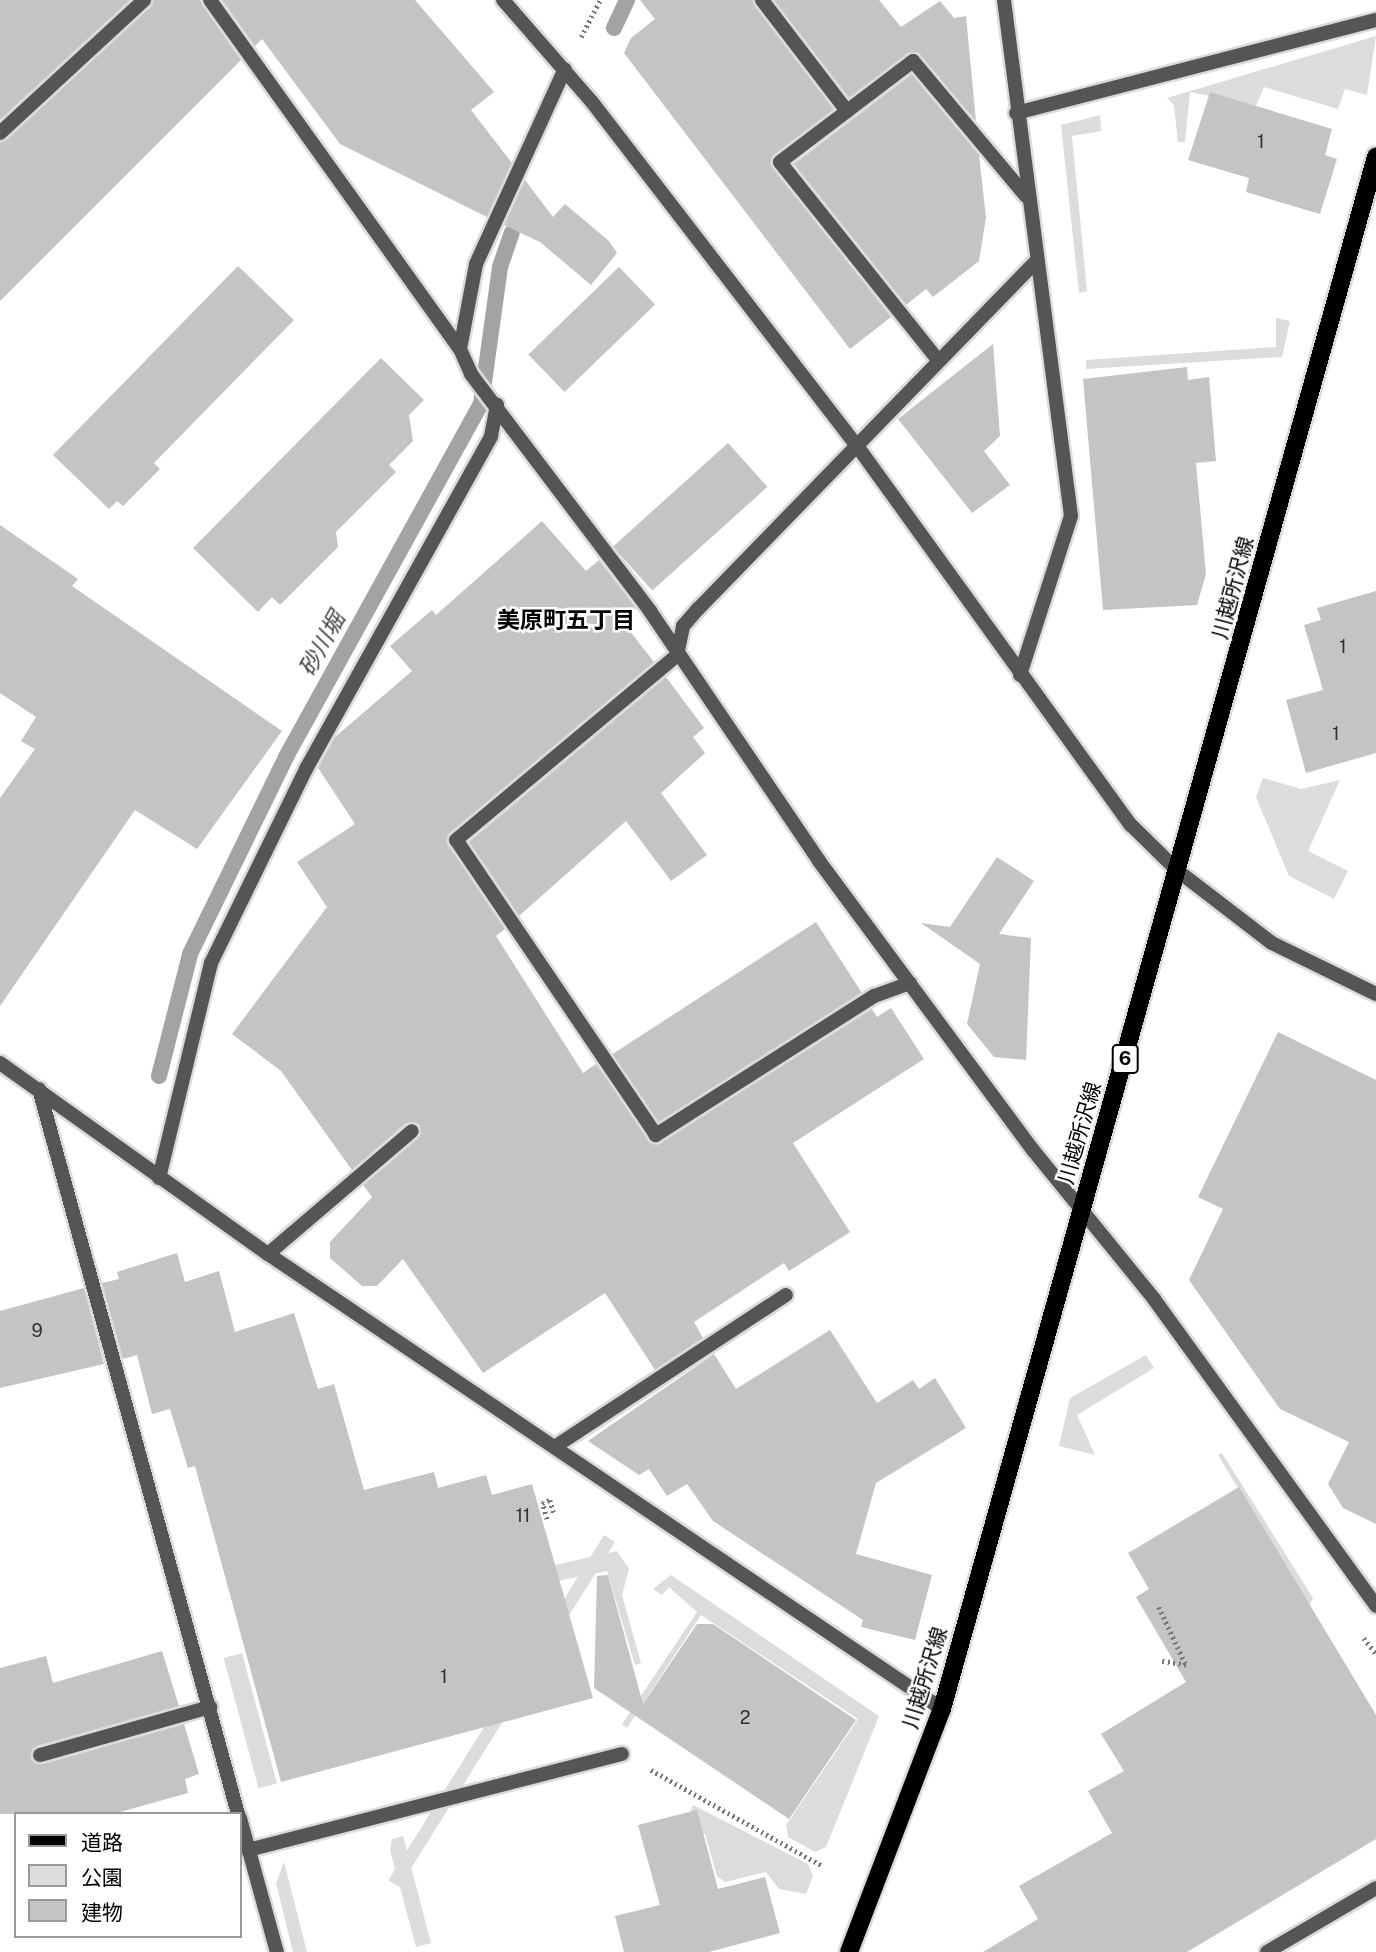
<!DOCTYPE html>
<html>
<head>
<meta charset="utf-8">
<style>
	body { margin:0 }
	#map { position:relative; width:1376px; height:1952px; overflow:hidden; background:#fff; font-family:"Public Sans","Noto Sans JP",sans-serif }
	div>[style] { position:absolute }
	[style*='--x'] { left:calc(var(--x)*1px); top:calc(var(--y)*1px); width:calc(var(--w)*1px); rotate:calc(var(--a)*1deg) }
	.green>* { inset:0; background:#dcdcdc; transform-origin:0 0 }
	.stream>* { height:16px; margin:-8px; padding:0 8px; transform-origin:8px; border-radius:8px; background:#a3a3a3 }
	.building>* { inset:0; background:#c4c4c4; transform-origin:0 0 }
	.path>* { height:4.5px; margin-top:-2.25px; transform-origin:0; background:repeating-linear-gradient(90deg,#777 0 2px,transparent 0 5.5px) }
	.roads { filter:drop-shadow(2px 0 #dbdbdb) drop-shadow(-2px 0 #dbdbdb) drop-shadow(0 2px #dbdbdb) drop-shadow(0 -2px #dbdbdb) }
	.service>* { height:14px; margin:-7px; padding:0 7px; transform-origin:7px; border-radius:7px; background:#555 }
	.minor>* { height:14px; margin:-7px; padding:0 7px; transform-origin:7px; border-radius:7px; background:#555 }
	.tertiary>* { height:14px; margin:-7px; padding:0 7px; transform-origin:7px; border-radius:7px; background:#555 }
	.primary>* { height:18px; margin:-9px; padding:0 9px; transform-origin:9px; border-radius:9px; background:#000 }
	span { translate:-50% -50%; white-space:nowrap; text-align:center; line-height:1.15; -webkit-text-stroke:5px #fff; paint-order:stroke }
	.number-label { font-size:18px; color:#313131 }
	.number-label span { -webkit-text-stroke-width:0 }
	.shield-label span { padding:2px 5px; background:#fff; border:2px solid; border-radius:5px; -webkit-text-stroke-width:0 }
	.shield-label { font-size:19px; color:#000; font-weight:700 }
	.street-label { font-size:21px; color:#000 }
	.neighbourhood-label { font-size:23px; color:#000; font-weight:700 }
	.water-label { font-size:23px; color:#444; font-style:italic }
	.legend { position:absolute; left:14px; top:1812px; width:228px; height:126px; box-sizing:border-box; background:#fff; border:2px solid #999; margin:0; padding:9px 12px; list-style:none; font-size:21px; color:#000 }
	.legend li { display:flex; align-items:center; gap:14px; height:35px }
	.legend b { width:35px; border:2px solid #999 }
</style>
</head>
<body>
<div id="map">
	<div class="green">
		<i style="clip-path:polygon(1376px 36px,1367px 95px,1345px 89px,1338px 109px,1264px 87px,1256px 106px,1190px 92px,1185px 142px,1178px 142px,1174px 105px,1167px 98px)"></i>
		<i style="clip-path:polygon(1100px 115px,1101px 131px,1072px 136px,1087px 291px,1079px 293px,1061px 125px)"></i>
		<i style="clip-path:polygon(1276px 318px,1290px 321px,1282px 357px,1086px 369px,1086px 360px,1276px 347px)"></i>
		<i style="clip-path:polygon(1263px 778px,1301px 789px,1340px 780px,1308px 851px,1348px 871px,1334px 899px,1289px 876px,1256px 797px)"></i>
		<i style="clip-path:polygon(1146px 1355px,1154px 1368px,1077px 1415px,1095px 1455px,1059px 1446px,1070px 1398px)"></i>
		<i style="clip-path:polygon(1222px 1453px,1313px 1598px,1309px 1606px,1218px 1455px)"></i>
		<i style="left:604px;top:1535px;width:13px;height:407px;rotate:32deg"></i>
		<i style="clip-path:polygon(617px 1551px,629px 1569px,622px 1595px,641px 1663px,635px 1665px,607px 1571px,542px 1584px,542px 1568px)"></i>
		<i style="clip-path:polygon(671px 1575px,879px 1716px,826px 1847px,815px 1852px,788px 1837px,786px 1825px,858px 1719px,701px 1615px,627px 1728px,622px 1724px,697px 1612px,669px 1587px,662px 1595px,653px 1589px)"></i>
		<i style="left:242px;top:1653px;width:135px;height:19px;rotate:75deg"></i>
		<i style="clip-path:polygon(693px 1805px,808px 1864px,813px 1876px,806px 1894px,779px 1889px,766px 1872px,725px 1882px,717px 1876px,705px 1834px,692px 1833px,687px 1822px)"></i>
		<i style="clip-path:polygon(403px 1836px,431px 1943px,416px 1947px,390px 1850px,392px 1839px)"></i>
		<i style="clip-path:polygon(284px 1862px,307px 1952px,293px 1952px,276px 1883px)"></i>
	</div>
	<div class="stream">
		<i style="--x:614;--y:28;--w:31;--a:-65"></i>
		<i style="--x:159;--y:1076;--w:126;--a:-75.7"></i>
		<i style="--x:190;--y:954;--w:219;--a:-64"></i>
		<i style="--x:286;--y:757;--w:403;--a:-61.1"></i>
		<i style="--x:481;--y:404;--w:138;--a:-82.1"></i>
		<i style="--x:500;--y:267;--w:36;--a:-71"></i>
	</div>
	<div class="building">
		<i style="clip-path:polygon(0 0,130px 0,0 120px)"></i>
		<i style="clip-path:polygon(153px 0,200px 0,241px 60px,0 301px,0 142px)"></i>
		<i style="clip-path:polygon(222px 0,415px 0,494px 92px,471px 110px,512px 163px,487px 217px,340px 144px,262px 39px,255px 46px)"></i>
		<i style="clip-path:polygon(640px 0,753px 0,834px 109px,770px 163px,891px 317px,850px 349px,624px 53px,631px 38px,655px 19px)"></i>
		<i style="clip-path:polygon(774px 0,879px 0,901px 27px,940px 1px,954px 18px,966px 16px,976px 121px,916px 52px,849px 98px)"></i>
		<i style="clip-path:polygon(912px 74px,979px 155px,986px 218px,979px 261px,933px 297px,926px 289px,906px 305px,794px 164px)"></i>
		<i style="clip-path:polygon(1210px 92px,1332px 129px,1325px 155px,1337px 159px,1320px 214px,1246px 192px,1249px 178px,1188px 160px)"></i>
		<i style="clip-path:polygon(525px 180px,553px 217px,565px 204px,609px 241px,617px 253px,591px 285px,540px 242px,504px 225px)"></i>
		<i style="clip-path:polygon(238px 266px,294px 320px,154px 463px,160px 469px,123px 506px,117px 501px,109px 509px,53px 455px)"></i>
		<i style="left:619px;top:267px;width:52px;height:126px;rotate:46deg"></i>
		<i style="clip-path:polygon(993px 344px,1000px 436px,984px 451px,1010px 485px,972px 513px,898px 419px)"></i>
		<i style="clip-path:polygon(381px 358px,424px 400px,409px 415px,413px 441px,389px 465px,396px 472px,336px 532px,338px 547px,280px 605px,272px 597px,258px 612px,193px 548px)"></i>
		<i style="clip-path:polygon(1187px 367px,1188px 380px,1209px 377px,1216px 461px,1196px 463px,1206px 574px,1197px 605px,1103px 610px,1083px 379px)"></i>
		<i style="left:728px;top:443px;width:59px;height:155px;rotate:48deg"></i>
		<i style="clip-path:polygon(542px 521px,586px 571px,599px 560px,636px 608px,622px 621px,654px 662px,446px 840px,505px 929px,496px 936px,583px 1073px,596px 1064px,656px 1145px,872px 1009px,877px 1017px,891px 1008px,924px 1059px,793px 1143px,850px 1232px,789px 1271px,784px 1263px,694px 1322px,703px 1338px,655px 1370px,605px 1293px,483px 1373px,403px 1259px,377px 1286px,362px 1286px,330px 1258px,330px 1242px,372px 1197px,363px 1185px,418px 1138px,420px 1125px,406px 1123px,352px 1170px,281px 1071px,232px 1034px,327px 907px,297px 862px,355px 824px,318px 768px,335px 737px,412px 671px,390px 646px,432px 610px,436px 615px)"></i>
		<i style="clip-path:polygon(0 525px,78px 579px,72px 586px,282px 731px,197px 849px,135px 810px,0 1006px,0 798px,35px 749px,21px 741px,36px 717px,0 693px)"></i>
		<i style="clip-path:polygon(1376px 591px,1376px 753px,1306px 773px,1286px 700px,1323px 690px,1304px 625px,1321px 620px,1317px 608px)"></i>
		<i style="clip-path:polygon(666px 677px,704px 728px,693px 737px,705px 753px,661px 793px,707px 855px,671px 881px,626px 821px,519px 916px,469px 842px)"></i>
		<i style="clip-path:polygon(997px 857px,1034px 881px,999px 934px,1031px 938px,1026px 1060px,994px 1057px,967px 1024px,980px 964px,921px 923px,950px 927px)"></i>
		<i style="left:816px;top:922px;width:84px;height:243px;rotate:57deg"></i>
		<i style="clip-path:polygon(1278px 1032px,1376px 1080px,1376px 1524px,1343px 1508px,1328px 1484px,1349px 1442px,1280px 1409px,1189px 1280px,1223px 1209px,1198px 1197px)"></i>
		<i style="clip-path:polygon(177px 1253px,185px 1282px,219px 1271px,235px 1332px,294px 1313px,318px 1389px,334px 1384px,364px 1490px,434px 1472px,438px 1488px,486px 1475px,492px 1495px,532px 1484px,593px 1698px,281px 1782px,195px 1466px,188px 1468px,170px 1409px,152px 1414px,137px 1355px,123px 1359px,102px 1283px,119px 1279px,117px 1272px)"></i>
		<i style="clip-path:polygon(84px 1288px,104px 1364px,0 1388px,0 1311px)"></i>
		<i style="clip-path:polygon(830px 1330px,877px 1403px,913px 1380px,919px 1389px,935px 1378px,966px 1428px,876px 1483px,856px 1554px,932px 1575px,915px 1640px,861px 1627px,863px 1620px,713px 1521px,687px 1484px,667px 1496px,649px 1469px,639px 1475px,588px 1441px,714px 1354px,736px 1389px)"></i>
		<i style="clip-path:polygon(1239px 1487px,1376px 1715px,1376px 1839px,1187px 1952px,983px 1952px,1038px 1919px,1019px 1886px,1112px 1833px,1088px 1791px,1124px 1771px,1101px 1734px,1186px 1682px,1136px 1597px,1149px 1589px,1128px 1553px)"></i>
		<i style="clip-path:polygon(608px 1575px,643px 1704px,697px 1624px,713px 1624px,856px 1720px,789px 1819px,594px 1688px,597px 1576px)"></i>
		<i style="clip-path:polygon(162px 1651px,179px 1706px,37px 1746px,31px 1757px,43px 1764px,184px 1724px,199px 1774px,185px 1779px,188px 1793px,113px 1814px,0 1814px,0 1668px,46px 1656px,53px 1683px)"></i>
		<i style="clip-path:polygon(697px 1810px,718px 1889px,765px 1877px,780px 1933px,709px 1952px,624px 1952px,615px 1916px,660px 1905px,638px 1825px)"></i>
	</div>
	<div class="path">
		<i style="--x:581;--y:37;--w:42;--a:-62.8"></i>
		<i style="--x:547;--y:1519;--w:17;--a:-107"></i>
		<i style="--x:542;--y:1503;--w:9;--a:-21"></i>
		<i style="--x:550;--y:1500;--w:15;--a:74"></i>
		<i style="--x:1159;--y:1607;--w:64;--a:65"></i>
		<i style="--x:1186;--y:1665;--w:26;--a:-171"></i>
		<i style="--x:1364;--y:1638;--w:20;--a:53"></i>
		<i style="--x:651;--y:1770;--w:195;--a:29.2"></i>
	</div>
	<div class="roads">
		<div class="service">
			<i style="--x:0;--y:133;--w:196;--a:-42.7"></i>
			<i style="--x:268;--y:1254;--w:189;--a:-40.5"></i>
			<i style="--x:556;--y:1446;--w:275;--a:-33.3"></i>
			<i style="--x:40;--y:1755;--w:177;--a:-15.8"></i>
			<i style="--x:248;--y:1850;--w:386;--a:-14.4"></i>
			<i style="--x:1267;--y:1952;--w:126;--a:-30.4"></i>
		</div>
		<div class="minor">
			<i style="--x:210;--y:0;--w:429;--a:54.4"></i>
			<i style="--x:460;--y:349;--w:27;--a:66"></i>
			<i style="--x:471;--y:374;--w:297;--a:52.9"></i>
			<i style="--x:650;--y:611;--w:302;--a:55.9"></i>
			<i style="--x:819;--y:861;--w:360;--a:53.5"></i>
			<i style="--x:1033;--y:1150;--w:192;--a:50.9"></i>
			<i style="--x:1154;--y:1299;--w:379;--a:54.1"></i>
			<i style="--x:762;--y:0;--w:140;--a:52.6"></i>
			<i style="--x:1004;--y:0;--w:520;--a:82.6"></i>
			<i style="--x:1071;--y:516;--w:167;--a:107.8"></i>
			<i style="--x:1016;--y:113;--w:372;--a:-14.5"></i>
			<i style="--x:460;--y:349;--w:86;--a:-79.3"></i>
			<i style="--x:476;--y:264;--w:214;--a:-65.5"></i>
			<i style="--x:938;--y:360;--w:253;--a:-128.6"></i>
			<i style="--x:780;--y:162;--w:167;--a:-37.2"></i>
			<i style="--x:913;--y:61;--w:176;--a:50.1"></i>
			<i style="--x:910;--y:983;--w:38;--a:160"></i>
			<i style="--x:874;--y:996;--w:259;--a:147.5"></i>
			<i style="--x:656;--y:1135;--w:356;--a:-124.1"></i>
			<i style="--x:456;--y:840;--w:288;--a:-39.9"></i>
			<i style="--x:677;--y:655;--w:30;--a:-78"></i>
			<i style="--x:683;--y:626;--w:23;--a:-49"></i>
			<i style="--x:698;--y:609;--w:484;--a:-45.8"></i>
			<i style="--x:0;--y:1063;--w:329;--a:35.5"></i>
			<i style="--x:268;--y:1254;--w:813;--a:34.02"></i>
			<i style="--x:39;--y:1089;--w:752;--a:74.65"></i>
			<i style="--x:159;--y:1178;--w:221;--a:-76.4"></i>
			<i style="--x:211;--y:963;--w:216;--a:-63.9"></i>
			<i style="--x:306;--y:769;--w:381;--a:-60.9"></i>
			<i style="--x:491;--y:436;--w:32;--a:-79"></i>
			<i style="--x:240;--y:1818;--w:139;--a:74.6"></i>
		</div>
		<div class="tertiary">
			<i style="--x:503;--y:0;--w:135;--a:48.9"></i>
			<i style="--x:592;--y:102;--w:431;--a:52.4"></i>
			<i style="--x:855;--y:443;--w:471;--a:54.2"></i>
			<i style="--x:1131;--y:825;--w:66;--a:44.4"></i>
			<i style="--x:1178;--y:871;--w:118;--a:37.5"></i>
			<i style="--x:1272;--y:943;--w:116;--a:26.1"></i>
		</div>
		<div class="primary">
			<i style="--x:849;--y:1952;--w:260;--a:-69.1"></i>
			<i style="--x:942;--y:1709;--w:1612;--a:-74.38"></i>
		</div>
	</div>
	<div class="number-label">
		<span style="left:1261px;top:142px">1</span>
		<span style="left:1343px;top:647px">1</span>
		<span style="left:1336px;top:734px">1</span>
		<span style="left:37px;top:1331px">9</span>
		<span style="left:523px;top:1516px">11</span>
		<span style="left:444px;top:1677px">1</span>
		<span style="left:745px;top:1718px">2</span>
	</div>
	<div class="shield-label">
		<span style="left:1125px;top:1059px">6</span>
	</div>
	<div class="street-label">
		<span style="left:1233px;top:588px;rotate:-75deg">川越所沢線</span>
		<span style="left:1080px;top:1133px;rotate:-74deg">川越所沢線</span>
		<span style="left:925px;top:1678px;rotate:-73deg">川越所沢線</span>
	</div>
	<div class="neighbourhood-label">
		<span style="left:566px;top:620px">美原町五丁目</span>
	</div>
	<div class="water-label">
		<span style="left:322px;top:644px;rotate:-61deg">砂川堀</span>
	</div>
	<ul class="legend">
	<li><b style="height:9px;background:#000"></b>道路</li>
	<li><b style="height:19px;background:#dcdcdc"></b>公園</li>
	<li><b style="height:19px;background:#c4c4c4"></b>建物</li>
	</ul>
</div>
</body>
</html>
